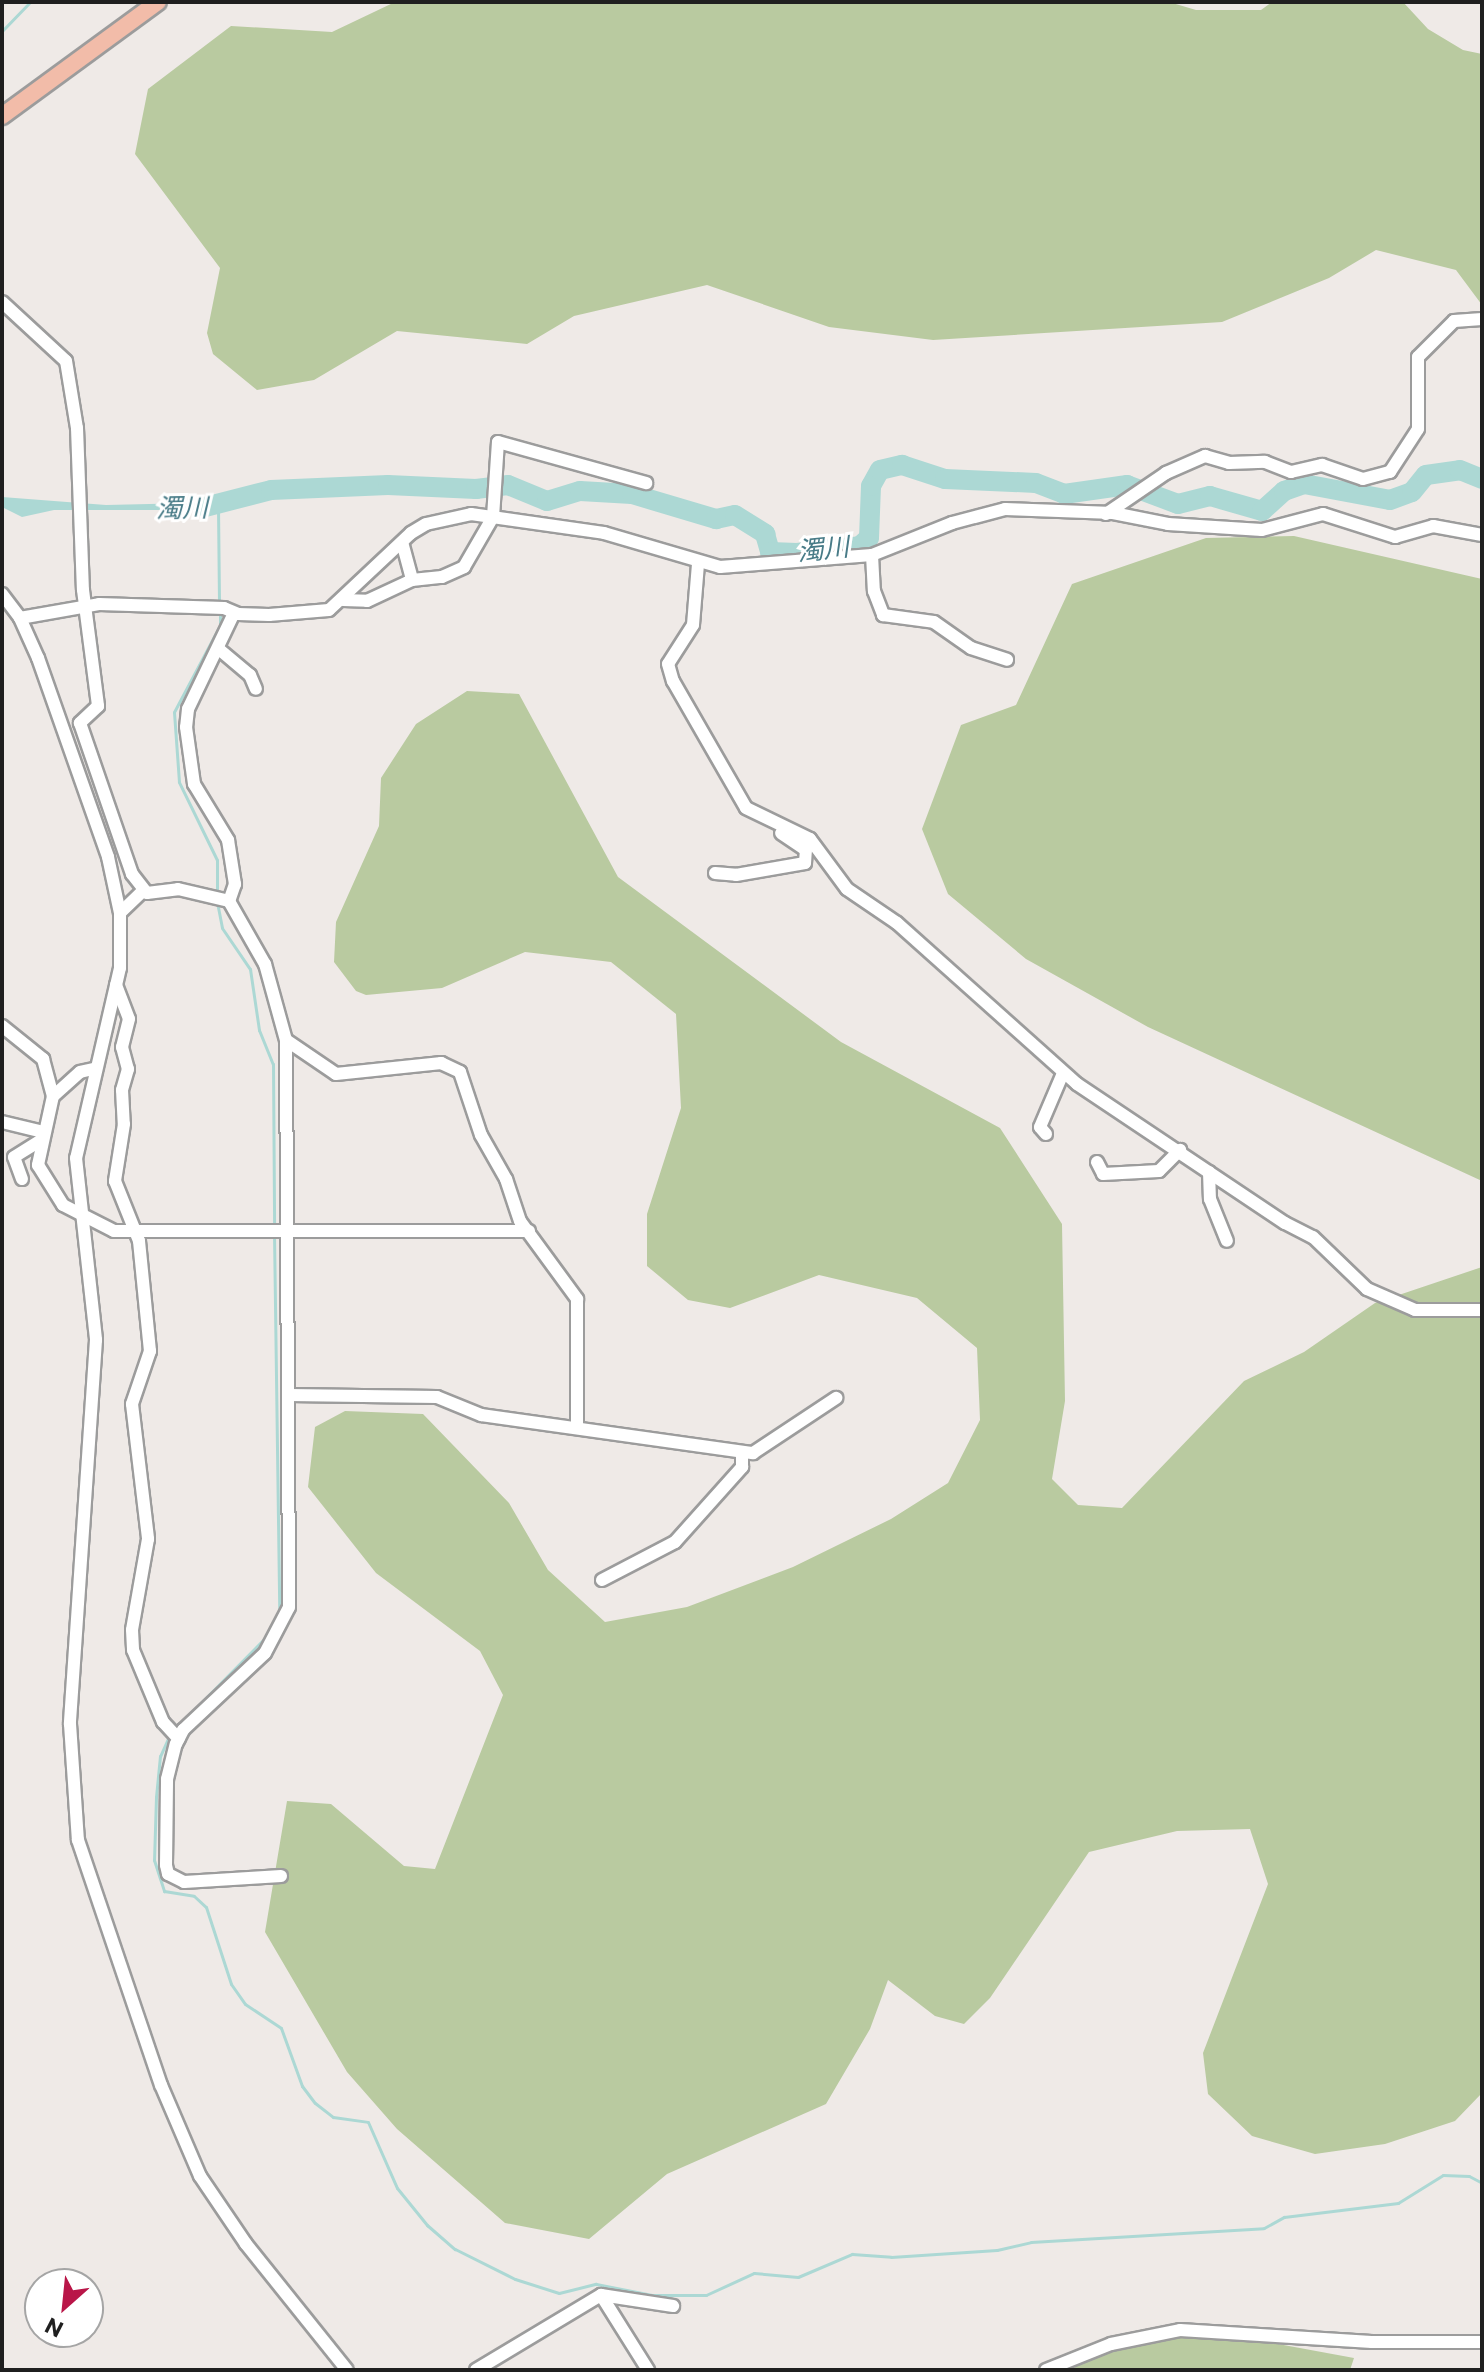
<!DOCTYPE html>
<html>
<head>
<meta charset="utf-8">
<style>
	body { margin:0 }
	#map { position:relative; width:1484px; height:2372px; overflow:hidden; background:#efeae7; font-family:Commissioner,"Noto Sans JP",sans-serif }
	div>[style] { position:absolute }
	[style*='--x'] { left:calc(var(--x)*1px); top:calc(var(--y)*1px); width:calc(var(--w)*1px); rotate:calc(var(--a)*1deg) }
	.forest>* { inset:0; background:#b9caa0 }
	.water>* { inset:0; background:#acd8d4 }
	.stream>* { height:3px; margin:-1.5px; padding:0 1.5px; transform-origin:1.5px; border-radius:1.5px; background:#acd8d4 }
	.river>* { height:20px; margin:-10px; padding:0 10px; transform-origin:10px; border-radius:10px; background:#acd8d4 }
	.roads { filter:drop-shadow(2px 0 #9c9c9c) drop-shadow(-2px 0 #9c9c9c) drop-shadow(0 2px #9c9c9c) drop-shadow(0 -2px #9c9c9c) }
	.minor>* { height:12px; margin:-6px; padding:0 6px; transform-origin:6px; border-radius:6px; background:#fff }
	.major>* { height:16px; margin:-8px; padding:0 8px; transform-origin:8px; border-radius:8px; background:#f2bca9 }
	span { translate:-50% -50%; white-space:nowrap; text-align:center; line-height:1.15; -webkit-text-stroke:6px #fff; paint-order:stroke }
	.water-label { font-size:26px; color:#487b87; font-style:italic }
	.frame { position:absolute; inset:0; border:4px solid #1f1f1f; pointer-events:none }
	.north { position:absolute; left:24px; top:2268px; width:80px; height:80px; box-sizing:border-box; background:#fff; border:2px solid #a5a5a5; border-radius:50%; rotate:207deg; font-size:22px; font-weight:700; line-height:32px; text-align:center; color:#1f1f1f }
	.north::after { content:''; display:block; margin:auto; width:28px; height:36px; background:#b91648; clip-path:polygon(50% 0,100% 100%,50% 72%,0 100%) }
</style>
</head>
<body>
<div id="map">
	<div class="forest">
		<i style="clip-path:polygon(395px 2px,1169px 2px,1196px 10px,1261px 10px,1272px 2px,1403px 2px,1428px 29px,1463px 50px,1482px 54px,1482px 305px,1456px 270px,1376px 250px,1329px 278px,1222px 322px,933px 340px,829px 327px,707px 285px,574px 316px,527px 344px,397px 331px,314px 380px,257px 390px,213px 354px,207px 333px,220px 268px,135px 154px,148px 89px,231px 26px,332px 32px)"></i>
		<i style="clip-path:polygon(1294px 536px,1482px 579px,1482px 1181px,1148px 1027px,1026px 959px,948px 894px,922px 829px,961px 725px,1016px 705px,1072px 584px,1206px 538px)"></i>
		<i style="clip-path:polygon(467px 691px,519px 694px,618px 877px,841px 1042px,1000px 1128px,1062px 1224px,1065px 1401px,1052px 1479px,1078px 1505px,1122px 1508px,1244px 1381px,1304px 1352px,1375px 1303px,1482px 1267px,1482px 2093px,1455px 2121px,1385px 2144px,1315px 2154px,1252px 2136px,1208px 2094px,1203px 2053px,1268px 1884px,1250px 1829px,1177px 1831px,1089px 1852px,990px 1998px,964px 2024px,935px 2016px,888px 1980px,870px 2029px,826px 2104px,667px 2174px,589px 2239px,505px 2223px,397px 2129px,347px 2072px,265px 1932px,287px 1801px,331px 1804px,404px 1866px,435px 1869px,503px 1695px,480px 1651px,376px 1573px,308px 1487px,315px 1427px,345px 1411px,423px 1414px,509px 1503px,548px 1570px,605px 1622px,687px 1607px,793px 1567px,891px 1519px,948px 1483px,980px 1420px,977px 1348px,917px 1298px,819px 1275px,730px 1308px,688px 1300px,647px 1266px,647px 1214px,681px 1108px,676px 1014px,611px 962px,525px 952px,442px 988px,366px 995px,356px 991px,334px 962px,336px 922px,379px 826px,381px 778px,416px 724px)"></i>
		<i style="clip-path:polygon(1219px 2333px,1354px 2358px,1350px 2370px,1071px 2370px,1112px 2343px)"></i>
	</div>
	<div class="water">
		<i style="clip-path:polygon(2px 497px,106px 505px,235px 502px,215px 510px,54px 510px,22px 517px,2px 507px)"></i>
	</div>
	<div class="stream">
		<i style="--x:2;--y:31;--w:40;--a:-46"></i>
		<i style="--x:218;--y:507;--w:96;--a:89.4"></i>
		<i style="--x:217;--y:895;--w:35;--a:-90"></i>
		<i style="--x:217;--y:860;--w:87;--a:-116"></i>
		<i style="--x:179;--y:782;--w:70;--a:-94.1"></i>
		<i style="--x:174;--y:712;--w:98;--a:-62.1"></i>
		<i style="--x:220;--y:625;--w:14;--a:-90"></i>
		<i style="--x:217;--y:902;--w:26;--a:79"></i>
		<i style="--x:222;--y:928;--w:50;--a:55.7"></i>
		<i style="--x:250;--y:969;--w:62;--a:81.6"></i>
		<i style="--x:259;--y:1030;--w:37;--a:68"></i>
		<i style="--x:273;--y:1064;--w:162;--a:89.6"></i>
		<i style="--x:274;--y:1233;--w:380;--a:89.2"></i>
		<i style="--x:176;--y:1728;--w:132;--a:-45.3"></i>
		<i style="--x:170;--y:1734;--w:24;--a:114"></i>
		<i style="--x:160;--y:1756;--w:41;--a:95.6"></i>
		<i style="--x:156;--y:1797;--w:63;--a:91.8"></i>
		<i style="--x:154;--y:1860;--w:33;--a:72"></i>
		<i style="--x:164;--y:1891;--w:30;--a:9"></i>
		<i style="--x:194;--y:1896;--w:16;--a:43"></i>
		<i style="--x:206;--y:1907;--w:81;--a:72"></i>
		<i style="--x:231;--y:1984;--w:24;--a:55"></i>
		<i style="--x:245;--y:2004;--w:43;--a:33.7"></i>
		<i style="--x:281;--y:2028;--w:62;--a:70.1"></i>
		<i style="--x:302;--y:2086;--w:21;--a:53"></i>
		<i style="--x:315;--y:2103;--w:23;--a:38"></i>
		<i style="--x:333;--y:2117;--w:35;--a:8"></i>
		<i style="--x:368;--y:2122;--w:72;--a:66.3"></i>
		<i style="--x:397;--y:2188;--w:48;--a:51"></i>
		<i style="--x:427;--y:2225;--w:37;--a:41"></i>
		<i style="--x:455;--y:2249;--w:67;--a:26.6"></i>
		<i style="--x:515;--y:2279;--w:46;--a:17.7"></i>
		<i style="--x:559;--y:2293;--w:38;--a:-14"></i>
		<i style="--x:596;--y:2284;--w:57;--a:11.1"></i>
		<i style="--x:652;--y:2295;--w:54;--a:0"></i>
		<i style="--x:706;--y:2295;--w:53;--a:-24.6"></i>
		<i style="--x:754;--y:2273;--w:44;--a:5.2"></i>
		<i style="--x:798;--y:2277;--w:59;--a:-23.1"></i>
		<i style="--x:852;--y:2254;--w:39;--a:4"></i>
		<i style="--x:891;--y:2257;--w:106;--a:-3.8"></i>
		<i style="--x:997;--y:2250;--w:35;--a:-13"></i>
		<i style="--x:1031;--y:2242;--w:233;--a:-3.4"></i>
		<i style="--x:1264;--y:2228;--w:23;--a:-29"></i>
		<i style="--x:1284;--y:2217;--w:115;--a:-7"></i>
		<i style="--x:1398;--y:2203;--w:53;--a:-31.9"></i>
		<i style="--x:1443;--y:2175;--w:26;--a:2"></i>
		<i style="--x:1469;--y:2176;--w:15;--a:28"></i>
	</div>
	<div class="river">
		<i style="--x:205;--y:507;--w:68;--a:-14.4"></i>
		<i style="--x:271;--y:490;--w:117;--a:-2.4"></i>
		<i style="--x:388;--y:485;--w:88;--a:2.6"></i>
		<i style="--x:476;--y:489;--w:32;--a:-7"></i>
		<i style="--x:508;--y:485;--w:42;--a:22.3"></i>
		<i style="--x:547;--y:501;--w:34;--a:-17"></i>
		<i style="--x:580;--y:491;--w:52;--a:3.3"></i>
		<i style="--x:632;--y:494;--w:88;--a:16.6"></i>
		<i style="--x:716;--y:519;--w:19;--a:-12"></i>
		<i style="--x:735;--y:515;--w:36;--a:32"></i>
		<i style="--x:765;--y:534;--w:19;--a:74"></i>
		<i style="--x:770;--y:552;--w:27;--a:2"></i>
		<i style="--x:797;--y:553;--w:63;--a:-6.3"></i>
		<i style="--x:860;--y:546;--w:12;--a:-42"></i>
		<i style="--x:869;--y:538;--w:52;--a:-87.8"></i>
		<i style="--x:871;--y:486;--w:18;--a:-61"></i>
		<i style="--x:880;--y:470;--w:23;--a:-13"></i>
		<i style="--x:902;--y:465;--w:45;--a:18"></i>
		<i style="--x:945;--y:479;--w:91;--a:2.5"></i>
		<i style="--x:1036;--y:483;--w:30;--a:21"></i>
		<i style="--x:1064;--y:494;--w:64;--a:-8.1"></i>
		<i style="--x:1127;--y:485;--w:54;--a:20.4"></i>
		<i style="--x:1178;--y:504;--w:33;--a:-14"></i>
		<i style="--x:1210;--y:496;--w:54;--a:16.1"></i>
		<i style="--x:1262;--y:511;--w:30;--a:-42"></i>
		<i style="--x:1284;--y:491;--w:21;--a:-19"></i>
		<i style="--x:1304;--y:484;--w:87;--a:10.5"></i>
		<i style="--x:1390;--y:500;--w:23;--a:-20"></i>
		<i style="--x:1412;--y:492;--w:22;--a:-51"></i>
		<i style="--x:1426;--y:475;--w:34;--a:-8"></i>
		<i style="--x:1460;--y:470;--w:24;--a:22"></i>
	</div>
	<div class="roads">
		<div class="minor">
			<i style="--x:2;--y:302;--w:87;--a:42.7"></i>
			<i style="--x:66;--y:361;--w:68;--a:80.7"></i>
			<i style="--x:77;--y:428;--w:162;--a:87.9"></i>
			<i style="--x:83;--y:590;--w:117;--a:82.6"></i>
			<i style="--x:98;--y:706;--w:25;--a:137"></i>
			<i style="--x:80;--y:723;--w:160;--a:71"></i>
			<i style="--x:132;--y:874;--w:24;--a:52"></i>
			<i style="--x:147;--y:893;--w:31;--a:-7"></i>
			<i style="--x:178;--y:889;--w:52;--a:13.2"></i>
			<i style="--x:1106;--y:514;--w:73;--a:-34.3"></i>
			<i style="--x:1166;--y:473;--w:43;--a:-23.6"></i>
			<i style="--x:1205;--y:456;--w:25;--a:16"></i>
			<i style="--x:1229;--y:463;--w:36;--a:-2"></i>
			<i style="--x:1265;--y:462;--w:28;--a:21"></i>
			<i style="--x:1291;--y:472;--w:32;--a:-13"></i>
			<i style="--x:1322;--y:465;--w:43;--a:18.9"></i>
			<i style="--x:1363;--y:479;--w:28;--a:-15"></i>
			<i style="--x:1390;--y:472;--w:51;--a:-56.9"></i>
			<i style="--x:1418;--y:429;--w:72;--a:-90"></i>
			<i style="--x:1418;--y:357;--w:51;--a:-45"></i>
			<i style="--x:1454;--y:321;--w:28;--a:-4"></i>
			<i style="--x:402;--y:542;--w:39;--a:75"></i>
			<i style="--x:872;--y:555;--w:36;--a:87"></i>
			<i style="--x:874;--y:591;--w:26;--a:69"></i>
			<i style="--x:883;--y:615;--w:51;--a:7.8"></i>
			<i style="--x:934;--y:622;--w:45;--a:35.1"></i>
			<i style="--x:971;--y:648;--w:38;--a:18"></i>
			<i style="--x:698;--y:564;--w:61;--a:94.7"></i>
			<i style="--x:693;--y:625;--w:46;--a:122.7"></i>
			<i style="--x:668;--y:664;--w:18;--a:74"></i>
			<i style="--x:673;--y:681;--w:146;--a:60.1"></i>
			<i style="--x:746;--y:808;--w:71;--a:25.8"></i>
			<i style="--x:810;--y:839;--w:62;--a:53.5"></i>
			<i style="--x:847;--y:889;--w:60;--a:34.2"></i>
			<i style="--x:897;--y:923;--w:241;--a:41.8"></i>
			<i style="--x:1077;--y:1084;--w:250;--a:33.8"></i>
			<i style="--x:1285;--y:1223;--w:31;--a:27"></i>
			<i style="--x:1313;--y:1237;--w:75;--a:43.9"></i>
			<i style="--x:1367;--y:1289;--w:52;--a:23.6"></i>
			<i style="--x:1415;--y:1310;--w:67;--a:0"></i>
			<i style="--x:2;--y:594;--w:30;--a:53"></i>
			<i style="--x:20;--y:618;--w:44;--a:65.8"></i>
			<i style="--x:38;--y:658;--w:211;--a:70.6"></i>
			<i style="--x:108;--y:857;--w:57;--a:77.9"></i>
			<i style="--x:120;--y:913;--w:55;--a:90"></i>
			<i style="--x:120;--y:968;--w:195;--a:103"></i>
			<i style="--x:76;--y:1158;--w:183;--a:83.7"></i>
			<i style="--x:96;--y:1340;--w:385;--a:93.9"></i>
			<i style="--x:70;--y:1724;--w:116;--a:86.1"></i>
			<i style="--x:78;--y:1840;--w:259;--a:71.3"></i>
			<i style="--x:161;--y:2085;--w:99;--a:66.8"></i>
			<i style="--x:200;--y:2176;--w:82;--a:55.9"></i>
			<i style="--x:246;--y:2244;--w:161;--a:51.3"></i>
			<i style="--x:343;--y:600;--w:24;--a:2"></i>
			<i style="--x:367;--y:601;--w:50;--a:-25"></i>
			<i style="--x:412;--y:580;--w:30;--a:-6"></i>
			<i style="--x:442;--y:577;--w:24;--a:-24"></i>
			<i style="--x:464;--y:567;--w:58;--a:-59.9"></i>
			<i style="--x:493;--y:517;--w:75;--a:-86.2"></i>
			<i style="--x:498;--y:442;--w:154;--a:15.5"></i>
			<i style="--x:234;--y:613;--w:106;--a:115.6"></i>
			<i style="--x:188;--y:709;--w:18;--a:96"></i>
			<i style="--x:186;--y:727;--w:58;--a:82"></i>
			<i style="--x:194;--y:784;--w:66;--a:58.7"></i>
			<i style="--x:228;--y:840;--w:45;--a:81"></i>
			<i style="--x:235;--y:884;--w:18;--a:109"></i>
			<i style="--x:229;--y:901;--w:73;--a:60.3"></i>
			<i style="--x:265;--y:964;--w:79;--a:74.6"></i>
			<i style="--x:286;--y:1040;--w:60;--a:34.2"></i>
			<i style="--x:336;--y:1074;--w:106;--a:-6"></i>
			<i style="--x:441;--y:1063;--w:21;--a:25"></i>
			<i style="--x:460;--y:1072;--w:66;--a:71.6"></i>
			<i style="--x:481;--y:1135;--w:51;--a:60.4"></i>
			<i style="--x:506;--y:1179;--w:44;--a:71.6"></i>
			<i style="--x:520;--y:1221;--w:97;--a:53.8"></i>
			<i style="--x:577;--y:1299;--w:129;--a:90"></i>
			<i style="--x:20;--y:618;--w:80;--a:-10"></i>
			<i style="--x:99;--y:604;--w:125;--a:1.8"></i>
			<i style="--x:224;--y:608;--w:15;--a:23"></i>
			<i style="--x:238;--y:614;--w:31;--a:2"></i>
			<i style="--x:269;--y:615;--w:60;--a:-4.8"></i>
			<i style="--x:329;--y:610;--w:112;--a:-43.2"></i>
			<i style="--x:411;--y:533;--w:17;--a:-31"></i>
			<i style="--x:426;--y:524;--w:46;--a:-12.5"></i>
			<i style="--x:471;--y:514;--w:134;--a:8.1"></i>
			<i style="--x:604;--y:533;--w:121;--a:16.3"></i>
			<i style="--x:720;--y:567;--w:152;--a:-4.5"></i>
			<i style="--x:872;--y:555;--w:86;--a:-21.8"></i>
			<i style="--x:952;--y:523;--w:55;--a:-14.8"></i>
			<i style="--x:1005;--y:509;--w:108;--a:2.1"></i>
			<i style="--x:1113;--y:513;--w:56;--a:11.3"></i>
			<i style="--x:1168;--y:524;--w:94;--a:3.7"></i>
			<i style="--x:1262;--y:530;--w:63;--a:-14.7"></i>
			<i style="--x:1323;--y:514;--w:76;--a:17.7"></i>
			<i style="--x:1395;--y:537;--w:40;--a:-16"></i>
			<i style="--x:1433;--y:526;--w:50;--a:10.4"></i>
			<i style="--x:220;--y:650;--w:39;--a:40"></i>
			<i style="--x:250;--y:675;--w:15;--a:67"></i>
			<i style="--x:715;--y:873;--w:21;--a:5"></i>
			<i style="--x:736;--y:875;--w:70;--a:-9.9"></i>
			<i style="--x:805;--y:863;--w:13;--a:-86"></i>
			<i style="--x:806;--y:850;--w:30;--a:-146"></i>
			<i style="--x:120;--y:913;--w:33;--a:-44"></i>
			<i style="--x:116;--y:985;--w:36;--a:69"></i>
			<i style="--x:129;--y:1019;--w:29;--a:104"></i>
			<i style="--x:122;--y:1047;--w:23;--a:75"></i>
			<i style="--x:128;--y:1069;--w:22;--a:106"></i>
			<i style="--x:122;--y:1090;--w:34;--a:87"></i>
			<i style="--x:124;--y:1124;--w:58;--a:99"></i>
			<i style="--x:115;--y:1181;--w:65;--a:68.2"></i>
			<i style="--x:139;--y:1241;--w:111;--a:84.3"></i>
			<i style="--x:150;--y:1351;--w:56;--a:108.8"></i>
			<i style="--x:132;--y:1404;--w:136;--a:83.2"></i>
			<i style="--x:148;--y:1539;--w:92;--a:100"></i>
			<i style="--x:132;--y:1630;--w:20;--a:87"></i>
			<i style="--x:133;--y:1650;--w:78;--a:67.4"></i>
			<i style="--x:163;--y:1722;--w:23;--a:47"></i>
			<i style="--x:2;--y:1026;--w:53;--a:38.8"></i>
			<i style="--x:43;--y:1059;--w:38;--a:75"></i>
			<i style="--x:93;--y:1069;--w:13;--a:167"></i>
			<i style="--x:80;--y:1072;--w:36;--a:138"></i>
			<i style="--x:53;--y:1096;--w:71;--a:102.3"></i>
			<i style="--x:38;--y:1165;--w:47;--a:58"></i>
			<i style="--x:63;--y:1205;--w:57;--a:27"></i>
			<i style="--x:114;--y:1231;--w:415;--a:0"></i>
			<i style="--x:2;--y:1122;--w:42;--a:13.7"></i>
			<i style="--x:1046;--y:1134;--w:9;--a:-131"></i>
			<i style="--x:1040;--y:1127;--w:59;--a:-66.9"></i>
			<i style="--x:1097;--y:1162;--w:13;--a:63"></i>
			<i style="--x:1103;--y:1174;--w:56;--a:-3.1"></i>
			<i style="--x:1159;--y:1171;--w:30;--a:-45"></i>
			<i style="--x:1209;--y:1172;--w:27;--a:88"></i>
			<i style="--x:1210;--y:1199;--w:45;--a:68"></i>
			<i style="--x:22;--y:1179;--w:23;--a:-110"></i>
			<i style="--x:14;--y:1157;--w:32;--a:-32"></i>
			<i style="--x:289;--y:1395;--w:148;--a:0.8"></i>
			<i style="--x:437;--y:1397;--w:48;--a:22.2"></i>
			<i style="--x:481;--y:1415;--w:275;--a:8"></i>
			<i style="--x:753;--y:1453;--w:100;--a:-33.5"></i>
			<i style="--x:602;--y:1580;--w:82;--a:-27.5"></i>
			<i style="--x:675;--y:1542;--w:101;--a:-48.2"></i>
			<i style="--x:742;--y:1467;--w:15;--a:-90"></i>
			<i style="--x:281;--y:1876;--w:97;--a:176.5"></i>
			<i style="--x:184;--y:1882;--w:18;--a:-153"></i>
			<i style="--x:168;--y:1874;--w:9;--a:-103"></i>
			<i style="--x:166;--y:1865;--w:86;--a:-89.3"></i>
			<i style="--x:167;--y:1779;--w:36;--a:-76"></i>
			<i style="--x:176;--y:1744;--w:16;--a:-63"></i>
			<i style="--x:183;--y:1730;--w:112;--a:-43.2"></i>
			<i style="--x:265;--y:1653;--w:52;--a:-62.4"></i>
			<i style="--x:289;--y:1607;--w:567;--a:-90.3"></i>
			<i style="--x:601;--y:2295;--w:89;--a:57.9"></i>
			<i style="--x:476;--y:2370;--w:146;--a:-31"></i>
			<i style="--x:601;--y:2295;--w:73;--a:8.7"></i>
			<i style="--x:1046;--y:2370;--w:70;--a:-21.8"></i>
			<i style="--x:1111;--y:2344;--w:70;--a:-11.5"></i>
			<i style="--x:1180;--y:2330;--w:192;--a:3.6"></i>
			<i style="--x:1372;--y:2342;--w:110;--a:0"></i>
		</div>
		<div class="major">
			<i style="--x:2;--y:116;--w:193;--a:-36.2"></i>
		</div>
	</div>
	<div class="water-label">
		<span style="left:182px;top:507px;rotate:-1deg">濁川</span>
		<span style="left:823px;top:548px;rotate:-6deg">濁川</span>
	</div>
	<div class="frame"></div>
	<div class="north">N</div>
</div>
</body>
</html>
